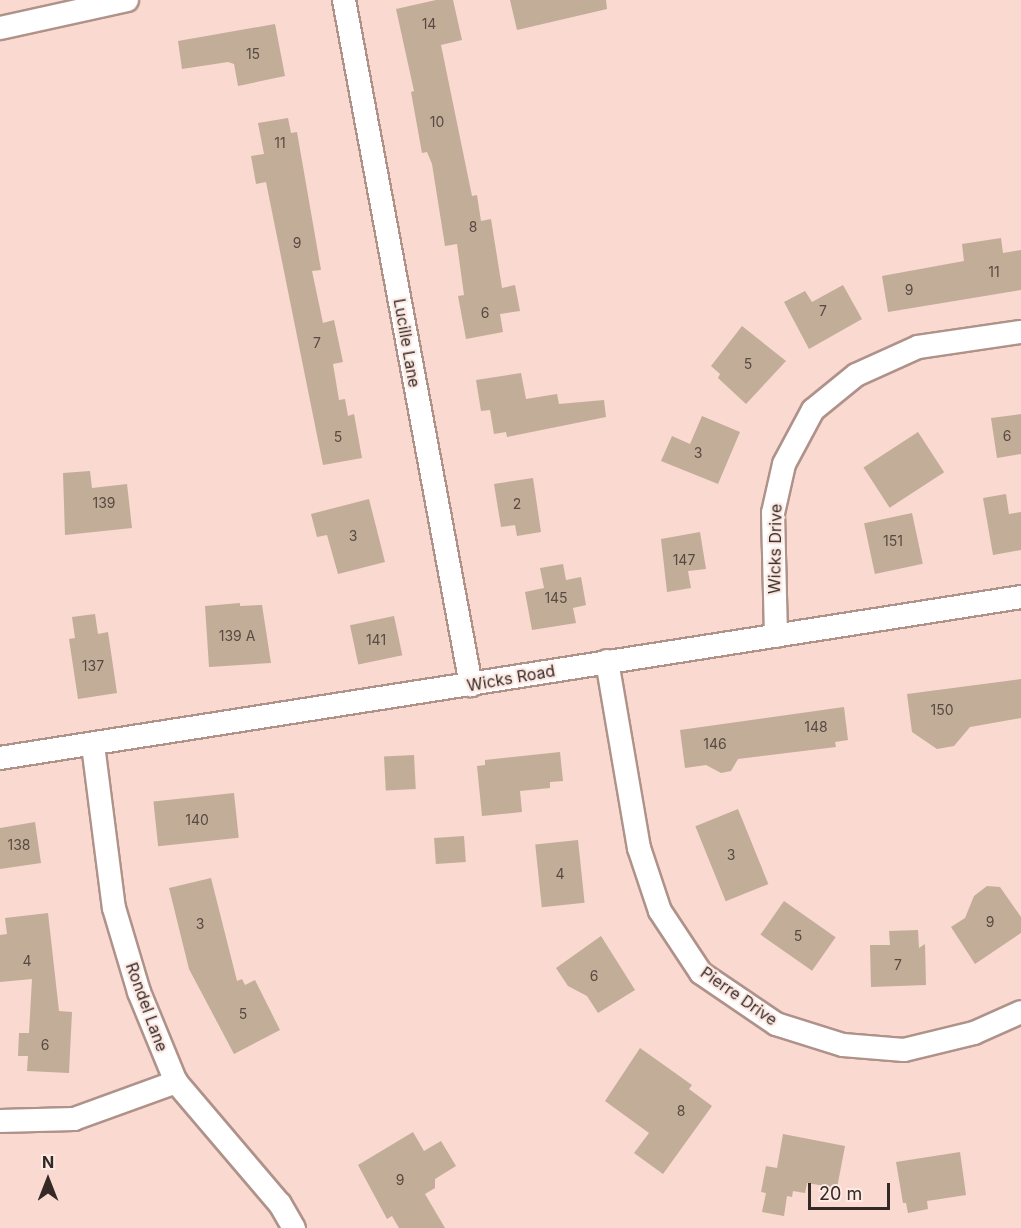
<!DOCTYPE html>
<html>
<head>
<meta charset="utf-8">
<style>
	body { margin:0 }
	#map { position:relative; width:1021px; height:1228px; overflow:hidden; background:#f9d9d0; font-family:Inter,sans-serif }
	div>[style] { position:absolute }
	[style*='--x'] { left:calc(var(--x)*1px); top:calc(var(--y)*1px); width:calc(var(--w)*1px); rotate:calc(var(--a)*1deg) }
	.building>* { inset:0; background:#c2ad98; transform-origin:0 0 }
	.roads { filter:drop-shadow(2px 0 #af9289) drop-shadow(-2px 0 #af9289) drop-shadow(0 2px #af9289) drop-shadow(0 -2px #af9289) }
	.minor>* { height:22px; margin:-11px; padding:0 11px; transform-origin:11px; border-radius:11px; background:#fff }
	span { translate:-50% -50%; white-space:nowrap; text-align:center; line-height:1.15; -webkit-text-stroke:4.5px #fdeae4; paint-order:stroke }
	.number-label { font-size:14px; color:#584a42 }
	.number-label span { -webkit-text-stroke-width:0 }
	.street-label { font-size:16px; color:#352926 }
	.north { position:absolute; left:18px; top:1150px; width:60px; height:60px; -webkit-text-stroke:4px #fdeae4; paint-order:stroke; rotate:0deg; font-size:16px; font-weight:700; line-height:24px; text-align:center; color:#352926 }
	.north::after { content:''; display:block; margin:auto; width:21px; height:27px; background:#352926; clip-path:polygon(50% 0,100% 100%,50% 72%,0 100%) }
	.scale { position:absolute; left:808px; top:1183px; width:82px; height:27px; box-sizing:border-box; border:3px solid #352926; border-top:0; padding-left:8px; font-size:18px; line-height:21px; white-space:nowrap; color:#352926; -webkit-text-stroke:4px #fdeae4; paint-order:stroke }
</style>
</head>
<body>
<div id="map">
	<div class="building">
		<i style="clip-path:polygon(436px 0,453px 0,462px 40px,441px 45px,472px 196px,477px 195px,481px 221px,491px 219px,502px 288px,515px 285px,520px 311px,500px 314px,503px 332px,466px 339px,458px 296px,464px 295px,457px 244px,445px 246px,432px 164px,427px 152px,422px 153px,411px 92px,414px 91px,396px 9px)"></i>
		<i style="clip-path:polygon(510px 0,606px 0,607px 9px,517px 30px)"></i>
		<i style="clip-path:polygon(275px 24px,285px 76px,238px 86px,234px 64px,228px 62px,182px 69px,178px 41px)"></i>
		<i style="clip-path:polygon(288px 118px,291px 133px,297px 132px,321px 270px,312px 271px,323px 323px,334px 320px,343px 362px,333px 364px,339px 400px,345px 399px,348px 416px,354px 414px,362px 458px,323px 465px,266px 182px,256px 184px,251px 156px,264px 154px,258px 123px)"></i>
		<i style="clip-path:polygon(1001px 238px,1003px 253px,1021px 250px,1021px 290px,888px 312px,882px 276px,964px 261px,962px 244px)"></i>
		<i style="clip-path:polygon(843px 285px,862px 319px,809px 349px,784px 302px,805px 291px,812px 302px)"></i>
		<i style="clip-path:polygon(742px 326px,786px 361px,746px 404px,718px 378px,720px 374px,711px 366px)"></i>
		<i style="clip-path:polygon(521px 373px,526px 399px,557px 394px,559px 404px,604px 400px,606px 417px,507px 437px,506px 432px,494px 434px,490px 410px,481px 411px,476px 380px)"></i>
		<i style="clip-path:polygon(1021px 414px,1021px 454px,997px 458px,991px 418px)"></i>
		<i style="clip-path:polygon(702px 416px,740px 432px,718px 484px,661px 461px,672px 436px,690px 444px)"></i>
		<i style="left:918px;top:432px;width:48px;height:65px;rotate:57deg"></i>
		<i style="clip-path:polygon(90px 471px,92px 488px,127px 484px,132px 528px,65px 535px,63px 473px)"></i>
		<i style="clip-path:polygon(533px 478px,541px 532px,517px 536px,515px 525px,501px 527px,494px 484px)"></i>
		<i style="clip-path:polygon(1006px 494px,1009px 514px,1021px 512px,1021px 550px,993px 555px,983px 498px)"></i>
		<i style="clip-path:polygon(369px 499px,385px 562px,338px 574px,327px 535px,317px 537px,311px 514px)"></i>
		<i style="left:912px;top:513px;width:52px;height:49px;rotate:78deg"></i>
		<i style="clip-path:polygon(700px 532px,706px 569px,688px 571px,691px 588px,667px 592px,661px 539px)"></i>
		<i style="clip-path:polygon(563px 564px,566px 580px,581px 577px,586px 605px,573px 608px,576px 623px,532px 630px,525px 592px,544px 588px,540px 568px)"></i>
		<i style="clip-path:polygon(240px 603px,240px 606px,262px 605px,271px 663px,209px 667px,205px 606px)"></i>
		<i style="clip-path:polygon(95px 614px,98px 634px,108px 632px,117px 693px,78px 699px,69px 639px,75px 638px,72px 617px)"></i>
		<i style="left:394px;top:616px;width:40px;height:45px;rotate:78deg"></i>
		<i style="clip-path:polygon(1021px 679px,1021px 718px,970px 727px,954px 746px,937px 749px,912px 732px,907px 694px)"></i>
		<i style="clip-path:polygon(844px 707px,848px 740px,835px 742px,836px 747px,738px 759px,731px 771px,721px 773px,706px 765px,685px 768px,680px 730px)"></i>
		<i style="clip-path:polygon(560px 752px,563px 781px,550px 782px,550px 788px,520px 791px,522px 812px,482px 816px,477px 766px,485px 765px,485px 760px)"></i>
		<i style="left:414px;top:755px;width:34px;height:30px;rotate:87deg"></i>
		<i style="left:234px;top:793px;width:45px;height:81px;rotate:84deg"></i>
		<i style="left:738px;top:809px;width:81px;height:46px;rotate:68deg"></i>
		<i style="clip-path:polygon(35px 822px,41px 863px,0 869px,0 828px)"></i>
		<i style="left:464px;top:836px;width:26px;height:30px;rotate:86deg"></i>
		<i style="left:578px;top:840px;width:63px;height:43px;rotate:84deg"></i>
		<i style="clip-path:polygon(211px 878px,237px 981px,242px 979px,245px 985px,255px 980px,280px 1030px,234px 1054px,189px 969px,169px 888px)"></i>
		<i style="clip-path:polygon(987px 886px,1000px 887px,1021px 917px,1021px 933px,975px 964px,951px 927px,965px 918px,974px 896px)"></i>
		<i style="left:784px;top:901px;width:63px;height:41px;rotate:35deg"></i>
		<i style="clip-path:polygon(48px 913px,59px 1011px,72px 1012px,69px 1073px,27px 1071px,28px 1056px,18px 1056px,19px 1033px,29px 1033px,32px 979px,0 982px,0 935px,7px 934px,5px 918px)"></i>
		<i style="clip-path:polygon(918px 930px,919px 948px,925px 944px,926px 985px,871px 987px,870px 945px,890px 945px,889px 931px)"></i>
		<i style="clip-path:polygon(601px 936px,635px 990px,598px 1013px,587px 996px,568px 986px,556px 968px)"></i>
		<i style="clip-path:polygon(640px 1048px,692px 1085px,689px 1089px,712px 1106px,663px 1174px,634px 1153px,649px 1133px,605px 1101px)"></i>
		<i style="clip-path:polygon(413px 1132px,424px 1151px,441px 1141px,456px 1166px,435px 1179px,435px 1188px,425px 1194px,445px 1228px,399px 1228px,392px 1216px,387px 1219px,358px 1165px)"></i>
		<i style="clip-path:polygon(783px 1134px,845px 1146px,837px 1188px,807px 1183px,805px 1193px,793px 1191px,792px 1197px,787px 1196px,784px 1216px,762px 1212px,766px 1193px,761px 1192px,766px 1166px,777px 1168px)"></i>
		<i style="clip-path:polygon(960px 1152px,966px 1195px,927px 1201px,928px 1209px,908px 1213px,906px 1203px,903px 1203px,896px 1162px)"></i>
	</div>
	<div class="roads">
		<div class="minor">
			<i style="--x:344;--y:0;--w:697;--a:79.5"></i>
			<i style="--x:0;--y:28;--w:130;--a:-12.4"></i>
			<i style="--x:776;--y:636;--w:123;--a:-91.4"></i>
			<i style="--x:773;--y:513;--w:50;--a:-77.3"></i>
			<i style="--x:784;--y:464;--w:61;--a:-61.8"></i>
			<i style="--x:813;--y:410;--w:55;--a:-39.1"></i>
			<i style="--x:856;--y:375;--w:68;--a:-24.3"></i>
			<i style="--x:918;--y:347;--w:104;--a:-8.3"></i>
			<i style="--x:607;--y:661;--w:190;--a:80.3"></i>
			<i style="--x:639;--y:848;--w:66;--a:71.6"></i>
			<i style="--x:660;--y:911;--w:74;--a:56.5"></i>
			<i style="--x:701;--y:973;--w:91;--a:34.2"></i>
			<i style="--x:776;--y:1024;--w:70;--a:17.4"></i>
			<i style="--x:843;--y:1045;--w:61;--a:4.7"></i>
			<i style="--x:904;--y:1050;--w:72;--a:-13.7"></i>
			<i style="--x:974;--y:1033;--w:51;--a:-24.1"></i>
			<i style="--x:93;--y:745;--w:164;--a:82.7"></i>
			<i style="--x:114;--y:908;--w:88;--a:73.4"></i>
			<i style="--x:139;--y:992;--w:97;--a:67.7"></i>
			<i style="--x:176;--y:1082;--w:160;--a:49.6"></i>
			<i style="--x:280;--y:1204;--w:28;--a:60"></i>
			<i style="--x:0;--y:758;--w:1034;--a:-8.96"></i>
			<i style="--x:0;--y:1121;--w:74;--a:-1.5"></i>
			<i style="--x:74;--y:1119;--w:109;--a:-19.9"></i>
		</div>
	</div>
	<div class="number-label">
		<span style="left:429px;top:24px">14</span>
		<span style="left:253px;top:54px">15</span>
		<span style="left:437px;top:122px">10</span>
		<span style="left:280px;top:143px">11</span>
		<span style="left:473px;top:227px">8</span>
		<span style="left:297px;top:243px">9</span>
		<span style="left:994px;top:272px">11</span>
		<span style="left:909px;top:290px">9</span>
		<span style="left:823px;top:311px">7</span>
		<span style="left:485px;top:313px">6</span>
		<span style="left:317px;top:343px">7</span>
		<span style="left:748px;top:364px">5</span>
		<span style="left:1007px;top:436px">6</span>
		<span style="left:338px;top:437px">5</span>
		<span style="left:698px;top:453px">3</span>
		<span style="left:104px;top:503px">139</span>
		<span style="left:517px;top:504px">2</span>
		<span style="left:353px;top:536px">3</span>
		<span style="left:893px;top:541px">151</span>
		<span style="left:684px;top:560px">147</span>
		<span style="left:556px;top:598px">145</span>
		<span style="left:237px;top:636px">139 A</span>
		<span style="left:376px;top:640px">141</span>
		<span style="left:93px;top:666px">137</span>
		<span style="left:942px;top:710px">150</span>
		<span style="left:816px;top:727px">148</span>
		<span style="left:715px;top:744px">146</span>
		<span style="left:197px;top:820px">140</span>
		<span style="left:19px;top:845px">138</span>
		<span style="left:731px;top:855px">3</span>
		<span style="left:560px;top:874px">4</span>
		<span style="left:990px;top:922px">9</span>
		<span style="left:200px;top:924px">3</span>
		<span style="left:798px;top:936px">5</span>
		<span style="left:27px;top:961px">4</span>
		<span style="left:898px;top:965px">7</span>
		<span style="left:594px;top:976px">6</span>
		<span style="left:243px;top:1014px">5</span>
		<span style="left:45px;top:1045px">6</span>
		<span style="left:681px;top:1111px">8</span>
		<span style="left:400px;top:1180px">9</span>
	</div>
	<div class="street-label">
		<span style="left:407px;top:343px;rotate:80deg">Lucille Lane</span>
		<span style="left:775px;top:549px;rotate:-89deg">Wicks Drive</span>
		<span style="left:511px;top:678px;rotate:-10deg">Wicks Road</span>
		<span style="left:739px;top:996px;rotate:35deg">Pierre Drive</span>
		<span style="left:147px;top:1007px;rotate:70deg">Rondel Lane</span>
	</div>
	<div class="north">N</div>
	<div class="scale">20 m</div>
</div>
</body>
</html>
